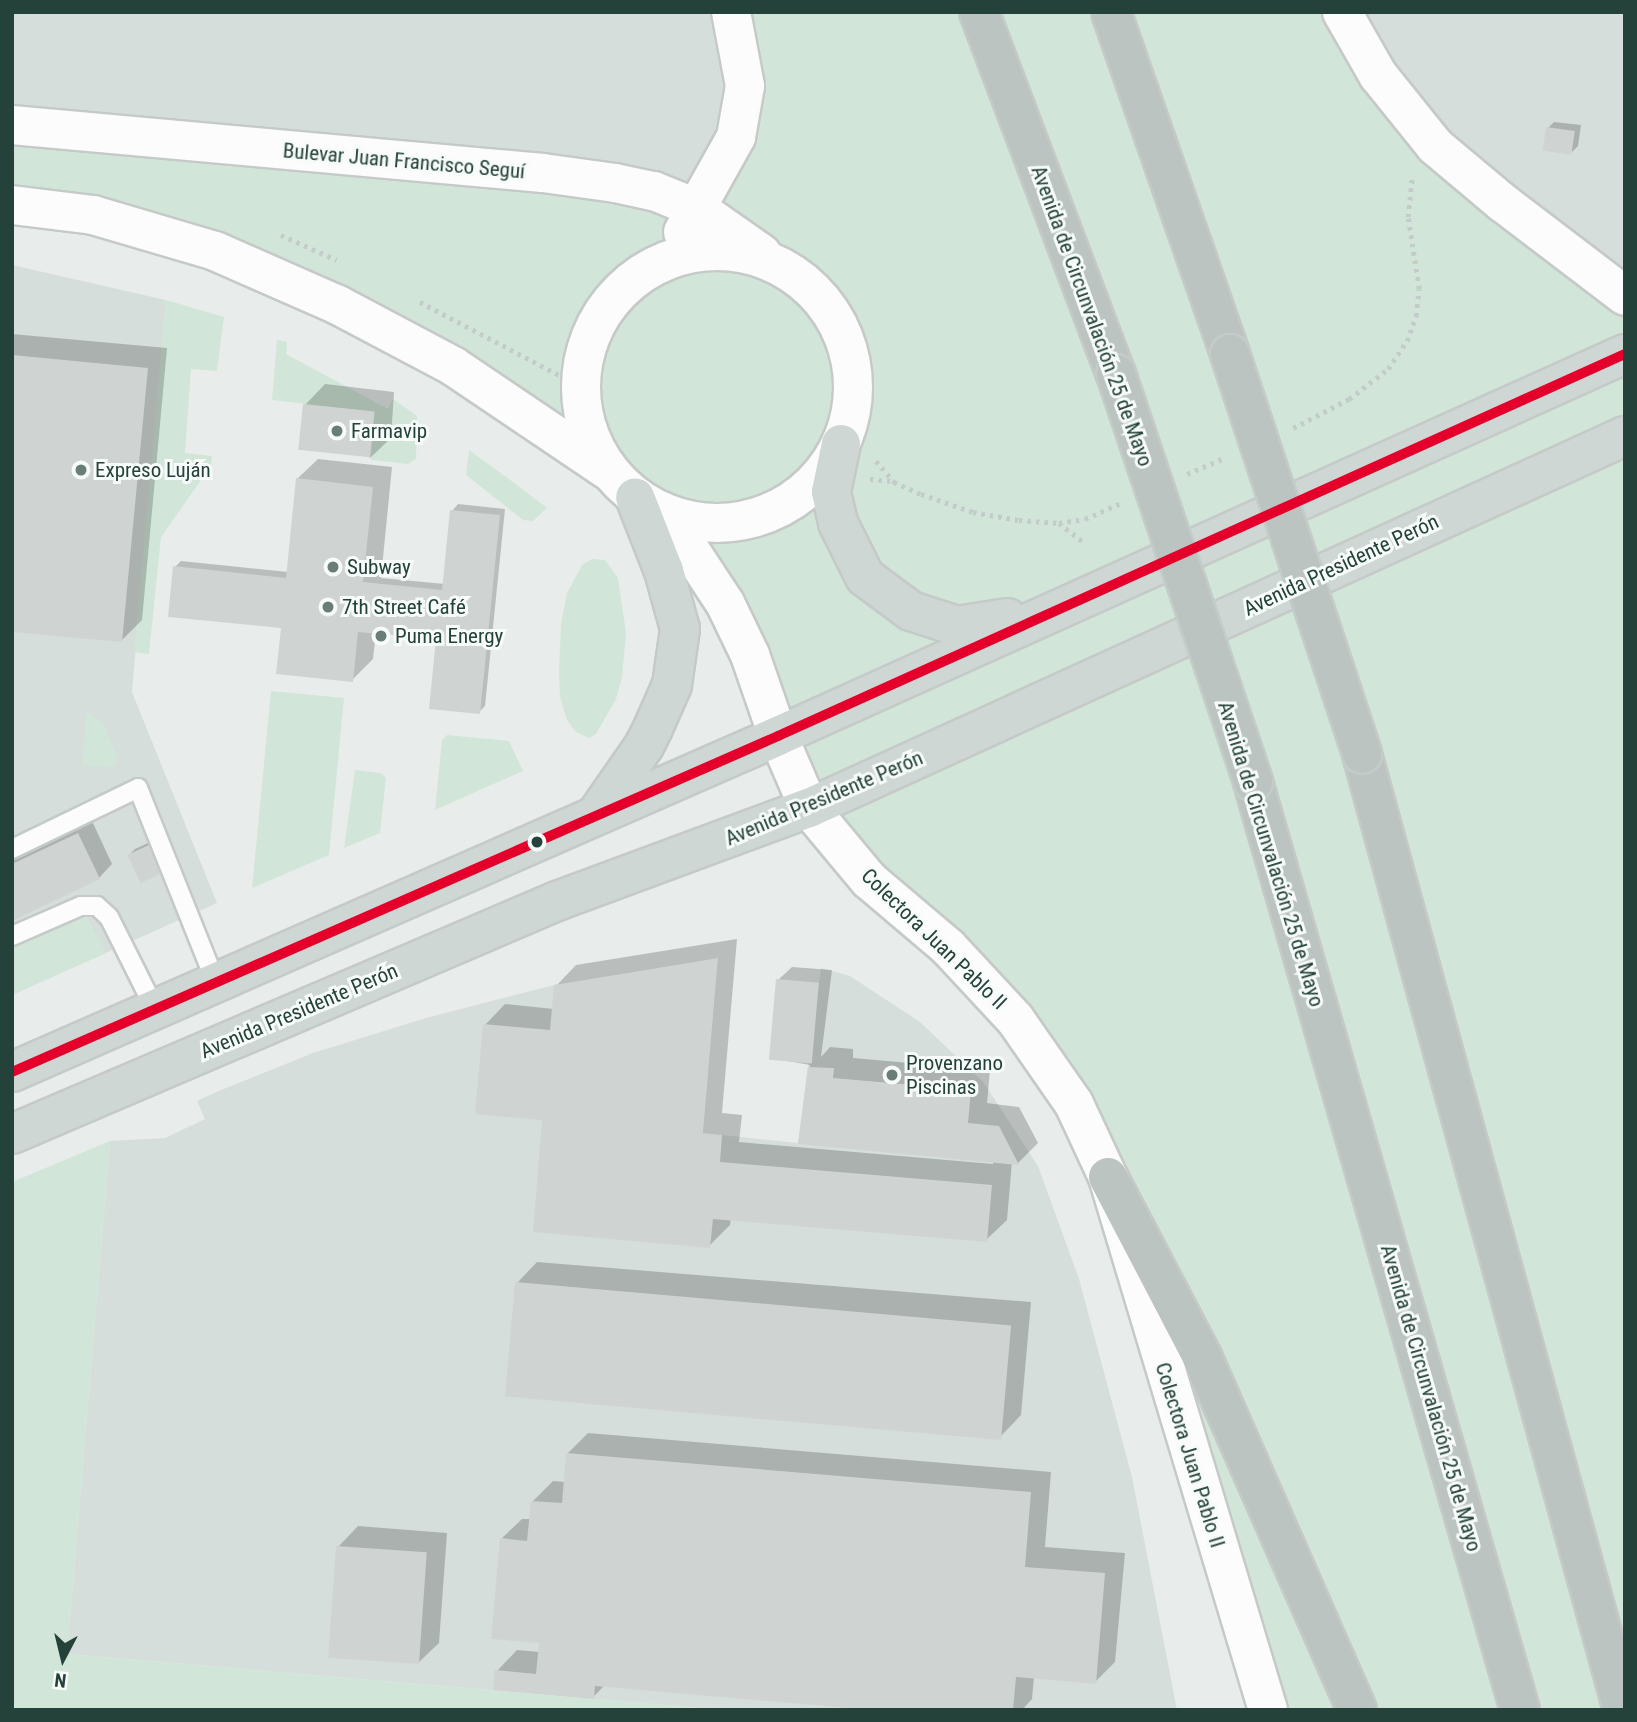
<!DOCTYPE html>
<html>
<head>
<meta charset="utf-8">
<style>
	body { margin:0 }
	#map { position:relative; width:1637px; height:1722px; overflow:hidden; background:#e8edeb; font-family:"Roboto Condensed",sans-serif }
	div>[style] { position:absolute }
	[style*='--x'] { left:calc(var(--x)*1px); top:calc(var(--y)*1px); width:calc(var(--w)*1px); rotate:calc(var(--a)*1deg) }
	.built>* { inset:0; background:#d6dedb }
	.green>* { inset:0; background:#d1e6d8 }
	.shadow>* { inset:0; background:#0003 }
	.building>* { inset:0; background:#cfd4d2; transform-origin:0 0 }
	.path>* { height:4.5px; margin-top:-2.25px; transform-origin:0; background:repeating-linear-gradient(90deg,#c3ccca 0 3.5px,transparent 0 8.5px) }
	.roads { filter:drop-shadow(2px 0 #c5cac8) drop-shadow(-2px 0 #c5cac8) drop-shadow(0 2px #c5cac8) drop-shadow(0 -2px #c5cac8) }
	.service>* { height:18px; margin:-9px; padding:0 9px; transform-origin:9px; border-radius:9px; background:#fcfcfc }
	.secondary>* { height:38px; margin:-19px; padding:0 19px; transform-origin:19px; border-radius:19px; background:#fcfcfc }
	.secondary>.ring { margin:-19px; padding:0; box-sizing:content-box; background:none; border:38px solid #fcfcfc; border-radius:50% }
	.primary>* { height:38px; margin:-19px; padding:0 19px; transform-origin:19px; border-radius:19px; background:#cfd7d5 }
	.motorway>* { height:38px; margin:-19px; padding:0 19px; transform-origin:19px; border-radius:19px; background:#bcc4c2 }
	.bridges { filter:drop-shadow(2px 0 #c3ccc9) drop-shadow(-2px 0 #c3ccc9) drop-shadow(0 2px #c3ccc9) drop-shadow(0 -2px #c3ccc9) }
	.motorway-bridge>* { height:38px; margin:-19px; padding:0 19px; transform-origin:19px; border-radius:19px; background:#bcc4c2 }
	.bus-1>* { height:10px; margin:-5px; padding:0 5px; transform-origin:5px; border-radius:5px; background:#e4002b }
	.dots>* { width:19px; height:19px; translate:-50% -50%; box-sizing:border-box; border:4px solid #f7fbf9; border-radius:50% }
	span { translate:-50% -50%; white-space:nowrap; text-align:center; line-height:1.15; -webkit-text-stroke:6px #f7fbf9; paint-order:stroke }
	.street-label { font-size:21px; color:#24423a }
	.poi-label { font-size:21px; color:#24423a }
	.left { translate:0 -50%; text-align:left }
	.frame { position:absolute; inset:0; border:14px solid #24423a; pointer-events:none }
	.north { position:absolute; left:28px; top:1624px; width:70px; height:70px; -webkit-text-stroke:5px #f7fbf9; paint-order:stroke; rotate:187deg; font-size:19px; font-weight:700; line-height:28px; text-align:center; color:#24423a }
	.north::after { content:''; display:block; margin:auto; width:24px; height:32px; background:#24423a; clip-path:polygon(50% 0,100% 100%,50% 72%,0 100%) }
</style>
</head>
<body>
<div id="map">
	<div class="built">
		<i style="clip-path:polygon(12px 12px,731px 12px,745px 86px,698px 209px,12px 125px)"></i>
		<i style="clip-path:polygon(1342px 12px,1625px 12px,1625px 296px,1503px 203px)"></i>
		<i style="clip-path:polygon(12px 265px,166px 300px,132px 692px,217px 903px,12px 995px)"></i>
		<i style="clip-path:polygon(718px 958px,703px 1133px,798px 1143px,821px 968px,850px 976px,920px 1022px,984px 1083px,1038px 1166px,1079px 1279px,1132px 1477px,1177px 1710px,724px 1710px,67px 1654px,110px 1141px,165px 1138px,205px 1119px,197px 1101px,216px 1092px,313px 1053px,426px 1018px,554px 985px)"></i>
	</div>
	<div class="green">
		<i style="clip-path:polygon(731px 12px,1342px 12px,1379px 75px,1625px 296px,1625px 1710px,1268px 1710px,1074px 1104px,869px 880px,750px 655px,624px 488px,609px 471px,338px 305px,12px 205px,12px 125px,697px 209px,736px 137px)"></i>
		<i style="clip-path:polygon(166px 300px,224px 317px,217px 371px,191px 369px,185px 453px,212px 456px,211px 466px,161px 537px,149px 654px,134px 652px)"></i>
		<i style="clip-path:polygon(277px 340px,287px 342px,286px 354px,388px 409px,393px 399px,417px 416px,416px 459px,408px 464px,371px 460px,374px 412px,272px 400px)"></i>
		<i style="clip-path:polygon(469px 450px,509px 479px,547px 508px,533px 521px,523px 520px,466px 475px)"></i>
		<i style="clip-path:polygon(592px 559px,605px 560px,618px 578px,626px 633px,622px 678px,616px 699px,596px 734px,589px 738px,576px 732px,567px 720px,560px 697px,559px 672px,561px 623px,567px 593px,582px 565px)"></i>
		<i style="clip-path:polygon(271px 691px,344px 698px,329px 855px,252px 888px)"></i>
		<i style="clip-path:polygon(87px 712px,103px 723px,118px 759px,114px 767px,82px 765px)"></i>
		<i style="clip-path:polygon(447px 735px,509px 741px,523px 771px,435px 810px,442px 740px)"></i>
		<i style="clip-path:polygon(355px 770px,381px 773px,386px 778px,380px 833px,344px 848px)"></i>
		<i style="clip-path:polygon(86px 916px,106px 953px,12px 995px,12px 948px)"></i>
		<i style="clip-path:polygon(110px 1141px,67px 1654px,724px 1710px,12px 1710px,12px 1182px)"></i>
	</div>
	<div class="shadow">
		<i style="clip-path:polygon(1554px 122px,1581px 125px,1578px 146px,1572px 152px,1548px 128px)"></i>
		<i style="clip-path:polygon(12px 334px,167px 348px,142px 620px,122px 640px,12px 630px)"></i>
		<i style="clip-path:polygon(325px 384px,394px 392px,391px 438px,370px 458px,305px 405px)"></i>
		<i style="clip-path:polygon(318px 459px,392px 467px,381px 578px,445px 584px,452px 511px,458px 504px,505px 509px,485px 706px,479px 712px,438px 638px,376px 632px,373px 659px,352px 680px,283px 624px,175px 567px,181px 561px,288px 572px,297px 479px)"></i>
		<i style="clip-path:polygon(92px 821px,112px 864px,99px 878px,12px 919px,12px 859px)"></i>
		<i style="clip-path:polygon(157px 839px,169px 864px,129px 855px,135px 849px)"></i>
		<i style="clip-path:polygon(737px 939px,722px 1113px,742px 1115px,739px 1142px,993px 1164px,993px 1160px,800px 1142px,810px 1065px,771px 1058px,778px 980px,792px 967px,832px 970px,821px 1057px,830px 1047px,853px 1049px,853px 1058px,990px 1070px,987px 1103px,1019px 1107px,1038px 1143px,1018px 1163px,1012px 1162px,1007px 1220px,986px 1240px,731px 1219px,730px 1225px,709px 1246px,544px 1118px,485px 1025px,505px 1004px,554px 1009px,556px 986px,576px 965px)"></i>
		<i style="clip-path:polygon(537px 1262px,1031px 1302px,1021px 1415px,1001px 1436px,517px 1283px)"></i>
		<i style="clip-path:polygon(588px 1433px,1051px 1472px,1045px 1547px,1125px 1553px,1115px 1662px,1095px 1682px,1034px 1677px,1032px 1699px,1022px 1710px,893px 1710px,605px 1685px,593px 1697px,497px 1671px,517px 1650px,540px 1652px,541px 1641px,501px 1539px,522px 1519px,531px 1519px,532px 1502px,553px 1481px,565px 1482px,567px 1454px)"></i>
		<i style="clip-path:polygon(358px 1526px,447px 1533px,439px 1643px,418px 1663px,338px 1547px)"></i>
	</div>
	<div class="building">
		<i style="left:1546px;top:127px;width:29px;height:24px;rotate:8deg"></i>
		<i style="clip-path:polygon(12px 355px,148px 368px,122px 642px,12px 632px)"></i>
		<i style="left:303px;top:404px;width:72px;height:46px;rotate:6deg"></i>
		<i style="clip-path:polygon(296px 478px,373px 487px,363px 582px,442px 590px,450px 510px,500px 515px,480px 714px,429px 709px,436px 639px,358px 632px,353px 682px,276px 674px,281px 628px,168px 617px,173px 566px,286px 578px)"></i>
		<i style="clip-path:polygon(78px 833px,100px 879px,12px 921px,12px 864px)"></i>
		<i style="left:151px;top:844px;width:31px;height:26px;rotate:65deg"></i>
		<i style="clip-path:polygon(718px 958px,703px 1133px,722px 1135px,720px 1162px,992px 1185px,987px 1242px,713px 1219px,710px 1248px,533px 1232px,542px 1120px,475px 1114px,483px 1024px,550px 1030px,554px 985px)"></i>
		<i style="left:776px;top:979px;width:43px;height:81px;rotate:5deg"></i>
		<i style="clip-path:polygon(808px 1067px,834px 1068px,833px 1078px,971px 1090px,968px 1123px,999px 1126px,1019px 1165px,798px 1144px)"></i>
		<i style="left:515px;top:1282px;width:498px;height:115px;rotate:5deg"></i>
		<i style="clip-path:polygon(566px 1453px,1031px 1492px,1025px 1567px,1105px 1573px,1096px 1684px,1016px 1677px,1013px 1710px,872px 1710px,595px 1686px,594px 1699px,493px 1690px,495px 1670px,536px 1674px,539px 1643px,491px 1639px,500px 1538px,527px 1541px,531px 1501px,562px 1503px)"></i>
		<i style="left:336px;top:1546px;width:91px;height:112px;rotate:4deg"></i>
	</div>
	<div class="path">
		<i style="--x:281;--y:235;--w:61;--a:24.1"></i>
		<i style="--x:420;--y:302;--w:181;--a:27.7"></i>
		<i style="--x:1293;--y:428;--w:63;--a:-27.4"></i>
		<i style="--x:1349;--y:399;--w:49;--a:-37.6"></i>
		<i style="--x:1388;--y:369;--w:34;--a:-56"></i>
		<i style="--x:1407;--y:341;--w:27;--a:-70"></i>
		<i style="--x:1416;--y:316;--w:27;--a:-84"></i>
		<i style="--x:1419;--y:289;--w:73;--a:-98.7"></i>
		<i style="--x:1408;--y:217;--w:40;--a:-84.3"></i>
		<i style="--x:876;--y:461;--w:28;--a:49"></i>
		<i style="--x:894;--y:482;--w:30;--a:24"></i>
		<i style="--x:921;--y:494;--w:55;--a:19.1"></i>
		<i style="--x:973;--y:512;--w:47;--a:9.9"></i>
		<i style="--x:1019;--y:520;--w:40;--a:4.3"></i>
		<i style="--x:1059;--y:523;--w:26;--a:-9"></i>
		<i style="--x:1085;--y:519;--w:39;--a:-24"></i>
		<i style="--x:1187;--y:474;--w:40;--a:-23.4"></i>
		<i style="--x:870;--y:479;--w:23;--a:5"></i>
		<i style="--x:1059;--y:523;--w:31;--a:38"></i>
	</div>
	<div class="roads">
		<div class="service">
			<i style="--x:12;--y:849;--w:140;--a:-25.8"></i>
			<i style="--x:138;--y:788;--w:210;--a:68.2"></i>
			<i style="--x:12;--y:936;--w:75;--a:-23.5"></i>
			<i style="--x:81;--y:906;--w:16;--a:0"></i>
			<i style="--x:97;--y:906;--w:16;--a:43"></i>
			<i style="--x:109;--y:917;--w:103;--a:63.4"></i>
		</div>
		<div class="secondary">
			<i style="--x:1342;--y:12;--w:73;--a:60.3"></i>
			<i style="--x:1378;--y:75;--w:91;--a:51.2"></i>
			<i style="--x:1435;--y:146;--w:89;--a:40"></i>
			<i style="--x:1503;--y:203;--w:153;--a:37.3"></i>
			<i style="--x:12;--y:125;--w:533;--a:5.17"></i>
			<i style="--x:543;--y:173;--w:73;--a:7.9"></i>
			<i style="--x:615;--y:183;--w:40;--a:12"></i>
			<i style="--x:654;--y:191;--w:48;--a:22.2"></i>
			<i style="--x:698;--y:209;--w:78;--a:35.1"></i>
			<i style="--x:12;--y:205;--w:82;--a:7"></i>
			<i style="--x:93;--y:215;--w:127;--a:16.4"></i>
			<i style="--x:215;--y:251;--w:134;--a:23.7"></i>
			<i style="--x:338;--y:305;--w:130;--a:27.9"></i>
			<i style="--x:453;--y:366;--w:186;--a:34"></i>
			<i style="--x:683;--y:232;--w:109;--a:-60.8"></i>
			<i style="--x:736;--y:137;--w:52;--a:-80"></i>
			<i style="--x:745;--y:86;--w:75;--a:-100.7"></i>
			<i class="ring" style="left:581px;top:251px;width:234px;height:234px"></i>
			<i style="--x:657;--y:510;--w:52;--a:50.5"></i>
			<i style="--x:690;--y:550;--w:64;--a:56.6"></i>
			<i style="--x:725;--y:603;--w:58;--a:64.3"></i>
			<i style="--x:750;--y:655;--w:86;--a:70.9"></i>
			<i style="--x:778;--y:736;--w:78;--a:66.7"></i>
			<i style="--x:809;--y:808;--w:94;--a:50.2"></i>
			<i style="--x:869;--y:880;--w:104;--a:40.3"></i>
			<i style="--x:948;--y:947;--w:98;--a:47.1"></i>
			<i style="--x:1015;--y:1019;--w:103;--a:55.2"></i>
			<i style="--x:1074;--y:1104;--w:81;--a:65"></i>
			<i style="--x:1108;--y:1177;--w:556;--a:73.29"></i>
		</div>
		<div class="primary">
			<i style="--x:841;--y:444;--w:49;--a:101.8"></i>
			<i style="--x:831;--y:492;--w:32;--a:77"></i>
			<i style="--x:838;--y:523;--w:60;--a:63.4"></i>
			<i style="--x:865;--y:577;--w:57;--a:36.5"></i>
			<i style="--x:911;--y:611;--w:48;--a:18.1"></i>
			<i style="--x:957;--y:626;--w:51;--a:-9.1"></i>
			<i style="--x:596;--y:815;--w:84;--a:-55.2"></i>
			<i style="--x:644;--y:746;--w:20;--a:-63"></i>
			<i style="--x:653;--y:728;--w:47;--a:-66.2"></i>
			<i style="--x:672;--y:685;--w:57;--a:-81.9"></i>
			<i style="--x:680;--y:629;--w:60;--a:-105.4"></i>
			<i style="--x:664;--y:571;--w:79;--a:-111.4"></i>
			<i style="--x:12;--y:1072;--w:836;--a:-23.68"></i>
			<i style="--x:778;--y:736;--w:929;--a:-24.28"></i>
			<i style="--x:12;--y:1134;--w:593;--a:-23.15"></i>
			<i style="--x:557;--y:901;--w:269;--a:-20.3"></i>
			<i style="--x:809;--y:808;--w:897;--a:-24.51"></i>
		</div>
		<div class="motorway">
			<i style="--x:979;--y:12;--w:387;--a:69.3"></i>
			<i style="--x:1111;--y:12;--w:362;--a:70.8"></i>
			<i style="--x:1362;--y:754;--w:991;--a:74.73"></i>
			<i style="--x:1253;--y:782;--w:966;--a:73.95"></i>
			<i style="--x:1108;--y:1177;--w:205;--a:62.4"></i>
			<i style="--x:1203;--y:1359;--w:383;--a:66.3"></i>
		</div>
	</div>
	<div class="bridges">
		<div class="motorway-bridge">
			<i style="--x:1230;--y:354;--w:421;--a:71.7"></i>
			<i style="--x:1116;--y:374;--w:430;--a:71.4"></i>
		</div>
	</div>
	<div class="bus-1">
		<i style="--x:12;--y:1072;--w:836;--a:-23.68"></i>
		<i style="--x:778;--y:736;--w:929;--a:-24.28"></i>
	</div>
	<div class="dots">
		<i style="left:337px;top:431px;background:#697e78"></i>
		<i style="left:81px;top:470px;background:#697e78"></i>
		<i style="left:333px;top:567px;background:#697e78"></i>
		<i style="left:328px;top:607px;background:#697e78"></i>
		<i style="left:381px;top:636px;background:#697e78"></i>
		<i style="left:537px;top:842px;background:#24423a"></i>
		<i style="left:892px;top:1075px;background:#697e78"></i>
	</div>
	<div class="street-label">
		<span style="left:404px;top:161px;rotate:5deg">Bulevar Juan Francisco Seguí</span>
		<span style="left:1092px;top:316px;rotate:70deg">Avenida de Circunvalación 25 de Mayo</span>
		<span style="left:1341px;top:565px;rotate:-25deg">Avenida Presidente Perón</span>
		<span style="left:824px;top:798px;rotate:-23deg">Avenida Presidente Perón</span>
		<span style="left:1271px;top:854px;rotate:73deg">Avenida de Circunvalación 25 de Mayo</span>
		<span style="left:934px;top:939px;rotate:44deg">Colectora Juan Pablo II</span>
		<span style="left:299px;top:1011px;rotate:-23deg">Avenida Presidente Perón</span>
		<span style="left:1431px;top:1398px;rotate:74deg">Avenida de Circunvalación 25 de Mayo</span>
		<span style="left:1190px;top:1455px;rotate:73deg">Colectora Juan Pablo II</span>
	</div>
	<div class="poi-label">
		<span class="left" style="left:351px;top:431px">Farmavip</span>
		<span class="left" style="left:95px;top:470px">Expreso Luján</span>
		<span class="left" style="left:347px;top:567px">Subway</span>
		<span class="left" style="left:342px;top:607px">7th Street Café</span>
		<span class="left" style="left:395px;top:636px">Puma Energy</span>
		<span class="left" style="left:906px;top:1075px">Provenzano<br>Piscinas</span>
	</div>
	<div class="frame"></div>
	<div class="north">N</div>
</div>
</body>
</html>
